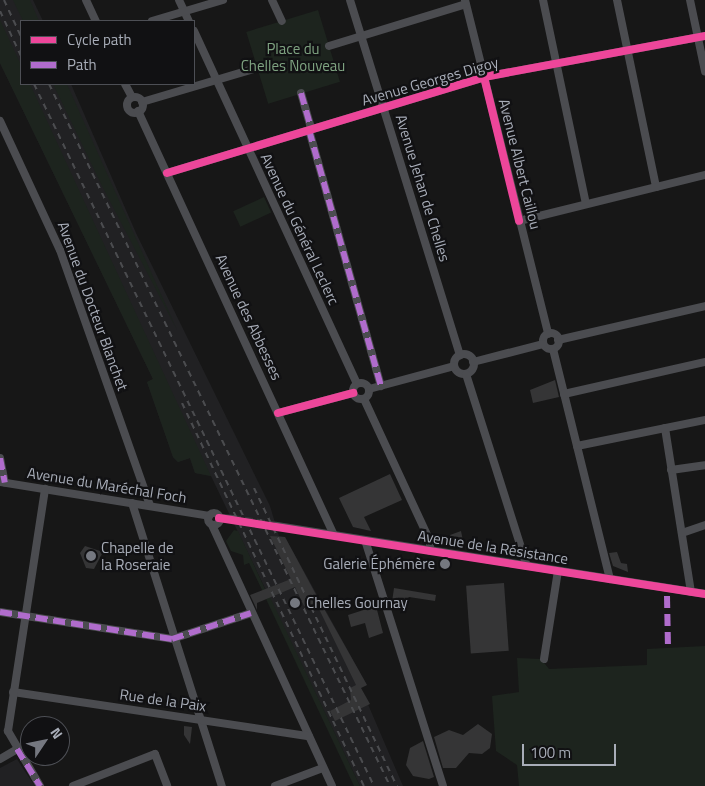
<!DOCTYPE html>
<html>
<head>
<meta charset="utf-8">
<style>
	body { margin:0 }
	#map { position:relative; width:705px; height:786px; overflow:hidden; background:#171717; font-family:"Titillium Web",sans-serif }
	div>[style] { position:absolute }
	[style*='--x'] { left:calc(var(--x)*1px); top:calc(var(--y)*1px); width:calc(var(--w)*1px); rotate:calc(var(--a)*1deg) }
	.built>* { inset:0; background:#212123 }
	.green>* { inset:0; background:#1d241e; transform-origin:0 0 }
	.building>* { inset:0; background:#353536; transform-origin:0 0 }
	.minor-tunnel>* { height:8px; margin-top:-4px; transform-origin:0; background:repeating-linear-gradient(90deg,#343537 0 8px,transparent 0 12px) }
	.minor>* { height:8px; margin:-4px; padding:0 4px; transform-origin:4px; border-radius:4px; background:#4b4c50 }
	.minor>.ring { margin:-4px; padding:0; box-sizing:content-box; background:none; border:8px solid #4b4c50; border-radius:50% }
	.rail>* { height:2px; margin-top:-1px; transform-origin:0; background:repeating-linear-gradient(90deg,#4b4c4f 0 6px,transparent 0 11px) }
	.quiet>* { height:6px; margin-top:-3px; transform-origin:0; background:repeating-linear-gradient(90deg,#b06ccc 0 12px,transparent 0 18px) }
	.cycleway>* { height:8px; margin:-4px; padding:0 4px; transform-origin:4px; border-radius:4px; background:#ed469a }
	.dots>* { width:14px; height:14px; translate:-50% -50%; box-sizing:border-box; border:2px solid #111113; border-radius:50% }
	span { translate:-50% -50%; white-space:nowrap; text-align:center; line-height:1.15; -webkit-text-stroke:4.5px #111113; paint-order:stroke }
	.park-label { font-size:15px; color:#7fa381 }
	.street-label { font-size:15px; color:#a8adb8 }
	.poi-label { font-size:15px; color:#a8adb8 }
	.left { translate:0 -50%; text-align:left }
	.right { translate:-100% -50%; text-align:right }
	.legend { position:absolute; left:20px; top:20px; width:175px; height:65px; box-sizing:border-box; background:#111113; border:1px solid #4d4f55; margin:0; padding:6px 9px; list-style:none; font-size:15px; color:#a8adb8 }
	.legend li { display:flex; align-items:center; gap:10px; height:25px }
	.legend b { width:25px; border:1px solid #4d4f55 }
	.north { position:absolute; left:20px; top:716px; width:50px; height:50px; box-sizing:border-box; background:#111113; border:1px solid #4d4f55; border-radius:50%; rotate:56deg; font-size:14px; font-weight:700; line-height:20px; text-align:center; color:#a8adb8 }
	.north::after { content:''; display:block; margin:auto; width:18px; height:22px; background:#757880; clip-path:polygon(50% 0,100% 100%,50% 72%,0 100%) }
	.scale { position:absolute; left:522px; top:744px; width:94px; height:22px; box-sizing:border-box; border:2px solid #a8adb8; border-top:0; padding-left:6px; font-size:15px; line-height:18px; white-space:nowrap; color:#a8adb8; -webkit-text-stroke:4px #111113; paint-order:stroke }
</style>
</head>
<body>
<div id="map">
	<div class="built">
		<i style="clip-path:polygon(0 0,33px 0,43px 21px,21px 21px,21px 84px,71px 84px,136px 233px,270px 506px,279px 536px,285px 537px,367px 685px,361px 688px,403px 786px,360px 786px,211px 476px,195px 473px,190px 458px,178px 462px,173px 457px,147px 382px,153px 379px,0 63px)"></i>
		<i style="clip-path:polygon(17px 759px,22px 767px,35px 786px,0 786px,0 768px)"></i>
	</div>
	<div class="green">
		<i style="clip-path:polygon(13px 0,30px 0,39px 21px,23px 21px)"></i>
		<i style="left:318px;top:10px;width:75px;height:75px;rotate:73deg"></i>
		<i style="clip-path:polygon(0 20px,21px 65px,21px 84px,30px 84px,211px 476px,195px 473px,190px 458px,178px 462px,173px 457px,147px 382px,153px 379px,0 63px)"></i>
		<i style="clip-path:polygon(53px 84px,67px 84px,177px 330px,102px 186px)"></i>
		<i style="left:264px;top:197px;width:17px;height:34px;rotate:65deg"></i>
		<i style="clip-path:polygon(234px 530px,238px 531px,266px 591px,263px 592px,249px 563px,244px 565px,243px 555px,231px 551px,226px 541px)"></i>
		<i style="clip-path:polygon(270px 597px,360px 786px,354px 786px,266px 599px)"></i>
		<i style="clip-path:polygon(705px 646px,705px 786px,519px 786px,517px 765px,496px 751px,492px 696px,519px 692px,517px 658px,541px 659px,549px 669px,647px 665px,647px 649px)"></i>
	</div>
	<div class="building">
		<i style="clip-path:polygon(555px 380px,559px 397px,533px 403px,530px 390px)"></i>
		<i style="clip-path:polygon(390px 474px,402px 500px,364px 517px,371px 531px,353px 527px,339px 498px)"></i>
		<i style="clip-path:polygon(461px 531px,464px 546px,453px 544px,450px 535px)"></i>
		<i style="clip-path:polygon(270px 536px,285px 537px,320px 602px,304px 606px,295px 587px,257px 603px,257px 610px,250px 595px,291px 579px)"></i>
		<i style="clip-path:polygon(85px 546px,103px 552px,94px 569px,86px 568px,80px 553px)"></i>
		<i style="clip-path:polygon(617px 552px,621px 563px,627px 564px,628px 572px,613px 566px,609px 553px)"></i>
		<i style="left:504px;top:583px;width:68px;height:38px;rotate:86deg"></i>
		<i style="clip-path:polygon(394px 588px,436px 595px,435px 601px,409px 597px,404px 603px,392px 602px)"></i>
		<i style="clip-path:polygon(376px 606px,383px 633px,369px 638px,365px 623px,351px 627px,348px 615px)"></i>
		<i style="clip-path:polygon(323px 607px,367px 685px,361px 688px,370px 704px,335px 721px,330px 711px,351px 700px,350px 688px,356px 685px,319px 609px)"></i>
		<i style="clip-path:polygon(478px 724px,492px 734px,490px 748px,482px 754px,469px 753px,456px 768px,443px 768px,434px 737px,449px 730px,463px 735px)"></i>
		<i style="clip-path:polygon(184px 726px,192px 727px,190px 744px,184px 735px)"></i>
		<i style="clip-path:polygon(423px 741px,434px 777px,429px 779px,413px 776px,406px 765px,410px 748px)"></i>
	</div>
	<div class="minor-tunnel">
		<i style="--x:233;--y:519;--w:45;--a:9"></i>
	</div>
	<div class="minor">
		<i style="--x:86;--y:0;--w:23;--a:65"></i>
		<i style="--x:179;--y:0;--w:23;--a:65"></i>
		<i style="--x:272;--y:0;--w:23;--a:65"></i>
		<i style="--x:350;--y:0;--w:372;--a:72.8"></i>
		<i style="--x:465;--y:0;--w:344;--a:76"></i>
		<i style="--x:543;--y:0;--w:208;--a:78.1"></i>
		<i style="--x:617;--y:0;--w:191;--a:78.2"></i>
		<i style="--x:690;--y:0;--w:73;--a:78.1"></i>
		<i style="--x:152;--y:21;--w:74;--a:-16.5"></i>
		<i style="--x:194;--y:31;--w:388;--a:65.2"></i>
		<i style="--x:329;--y:46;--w:143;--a:-17"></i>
		<i style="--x:125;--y:84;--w:15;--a:62"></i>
		<i style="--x:301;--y:93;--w:37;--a:74"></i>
		<i class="ring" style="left:127px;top:97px;width:8px;height:8px"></i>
		<i style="--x:142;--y:102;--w:120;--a:-16.5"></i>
		<i style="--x:138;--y:111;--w:467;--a:65.2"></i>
		<i style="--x:0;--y:121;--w:142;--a:65.1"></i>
		<i style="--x:60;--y:250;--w:270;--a:70.6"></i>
		<i style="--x:309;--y:130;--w:266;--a:74.3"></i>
		<i style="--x:167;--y:173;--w:331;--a:-16.8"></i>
		<i style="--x:484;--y:77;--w:225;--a:-10.5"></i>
		<i style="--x:519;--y:221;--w:192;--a:-13.9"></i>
		<i class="ring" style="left:543px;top:333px;width:8px;height:8px"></i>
		<i style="--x:558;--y:340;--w:151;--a:-13"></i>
		<i style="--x:553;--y:349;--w:237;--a:76.1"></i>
		<i class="ring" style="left:454px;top:354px;width:12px;height:12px"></i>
		<i style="--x:473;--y:362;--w:72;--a:-14.4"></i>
		<i style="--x:466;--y:374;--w:201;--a:72.4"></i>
		<i class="ring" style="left:353px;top:383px;width:8px;height:8px"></i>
		<i style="--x:369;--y:389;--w:88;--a:-15.1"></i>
		<i style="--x:564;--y:394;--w:145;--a:-12.8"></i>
		<i style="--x:364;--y:399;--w:157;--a:65.1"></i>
		<i style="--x:430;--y:541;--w:10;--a:90"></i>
		<i style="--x:278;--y:413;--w:78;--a:-14.9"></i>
		<i style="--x:665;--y:428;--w:166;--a:81"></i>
		<i style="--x:577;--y:446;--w:131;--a:-11.5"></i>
		<i style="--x:0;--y:458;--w:25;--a:79"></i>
		<i style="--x:671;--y:470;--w:34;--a:-8"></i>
		<i style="--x:0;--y:482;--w:212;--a:9.2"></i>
		<i style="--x:132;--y:503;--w:297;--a:72.4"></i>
		<i class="ring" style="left:208px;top:513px;width:4px;height:4px"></i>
		<i style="--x:219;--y:518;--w:14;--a:4"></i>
		<i style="--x:212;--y:525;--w:287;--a:65.3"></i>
		<i style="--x:277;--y:526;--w:433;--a:9"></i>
		<i style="--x:682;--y:533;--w:24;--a:-19"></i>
		<i style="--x:365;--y:540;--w:258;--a:72.4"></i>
		<i style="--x:0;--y:612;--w:174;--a:8.9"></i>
		<i style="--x:172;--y:639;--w:83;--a:-18.2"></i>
		<i style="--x:544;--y:659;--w:89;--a:-81"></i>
		<i style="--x:13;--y:692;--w:299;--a:8.5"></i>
		<i style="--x:0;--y:759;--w:20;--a:-30"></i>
		<i style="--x:40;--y:786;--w:64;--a:-120.2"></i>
		<i style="--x:8;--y:731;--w:245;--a:-81.3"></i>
		<i style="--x:73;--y:786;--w:88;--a:-21.3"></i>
		<i style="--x:155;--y:754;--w:34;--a:69"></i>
		<i style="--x:275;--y:786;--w:51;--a:-20.6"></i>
	</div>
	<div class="rail">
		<i style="--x:4;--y:0;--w:40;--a:65"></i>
		<i style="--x:0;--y:11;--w:50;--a:65"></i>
		<i style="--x:34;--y:84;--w:780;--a:64.16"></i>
		<i style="--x:49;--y:84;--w:780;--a:64.09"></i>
		<i style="--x:182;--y:403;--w:424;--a:64.6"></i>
		<i style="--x:254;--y:488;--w:331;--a:64.4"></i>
	</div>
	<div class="quiet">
		<i style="--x:301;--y:93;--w:37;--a:74"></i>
		<i style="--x:309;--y:130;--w:266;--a:74.3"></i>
		<i style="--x:0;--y:458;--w:25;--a:79"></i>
		<i style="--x:667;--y:596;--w:52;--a:88.9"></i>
		<i style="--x:0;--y:612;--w:174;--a:8.9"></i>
		<i style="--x:172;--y:639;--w:83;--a:-18.2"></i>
		<i style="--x:17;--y:749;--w:44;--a:58.1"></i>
	</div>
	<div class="cycleway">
		<i style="--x:484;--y:77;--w:148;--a:76.3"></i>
		<i style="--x:167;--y:173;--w:331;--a:-16.8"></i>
		<i style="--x:484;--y:77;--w:225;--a:-10.5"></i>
		<i style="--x:278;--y:413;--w:78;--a:-14.9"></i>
		<i style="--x:219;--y:518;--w:492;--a:8.9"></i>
	</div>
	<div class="dots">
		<i style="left:91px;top:556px;background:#757880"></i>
		<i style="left:445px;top:564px;background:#757880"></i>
		<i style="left:295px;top:603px;background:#757880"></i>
	</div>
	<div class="park-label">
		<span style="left:293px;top:57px">Place du<br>Chelles Nouveau</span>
	</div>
	<div class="street-label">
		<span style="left:430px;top:81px;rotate:-16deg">Avenue Georges Digoy</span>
		<span style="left:520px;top:164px;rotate:76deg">Avenue Albert Caillou</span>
		<span style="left:423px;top:188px;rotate:73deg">Avenue Jehan de Chelles</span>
		<span style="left:300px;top:229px;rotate:65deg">Avenue du Général Leclerc</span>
		<span style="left:93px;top:306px;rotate:70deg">Avenue du Docteur Blanchet</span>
		<span style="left:249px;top:317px;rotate:65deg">Avenue des Abbesses</span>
		<span style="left:107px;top:485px;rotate:9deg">Avenue du Maréchal Foch</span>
		<span style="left:493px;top:547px;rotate:9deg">Avenue de la Résistance</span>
		<span style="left:163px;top:700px;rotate:8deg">Rue de la Paix</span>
	</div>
	<div class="poi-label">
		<span class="left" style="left:101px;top:556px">Chapelle de<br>la Roseraie</span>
		<span class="right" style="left:435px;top:564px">Galerie Éphémère</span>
		<span class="left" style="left:306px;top:603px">Chelles Gournay</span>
	</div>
	<ul class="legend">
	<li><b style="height:6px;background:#ed469a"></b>Cycle path</li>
	<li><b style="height:6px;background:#b06ccc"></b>Path</li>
	</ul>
	<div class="north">N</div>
	<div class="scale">100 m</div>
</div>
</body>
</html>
